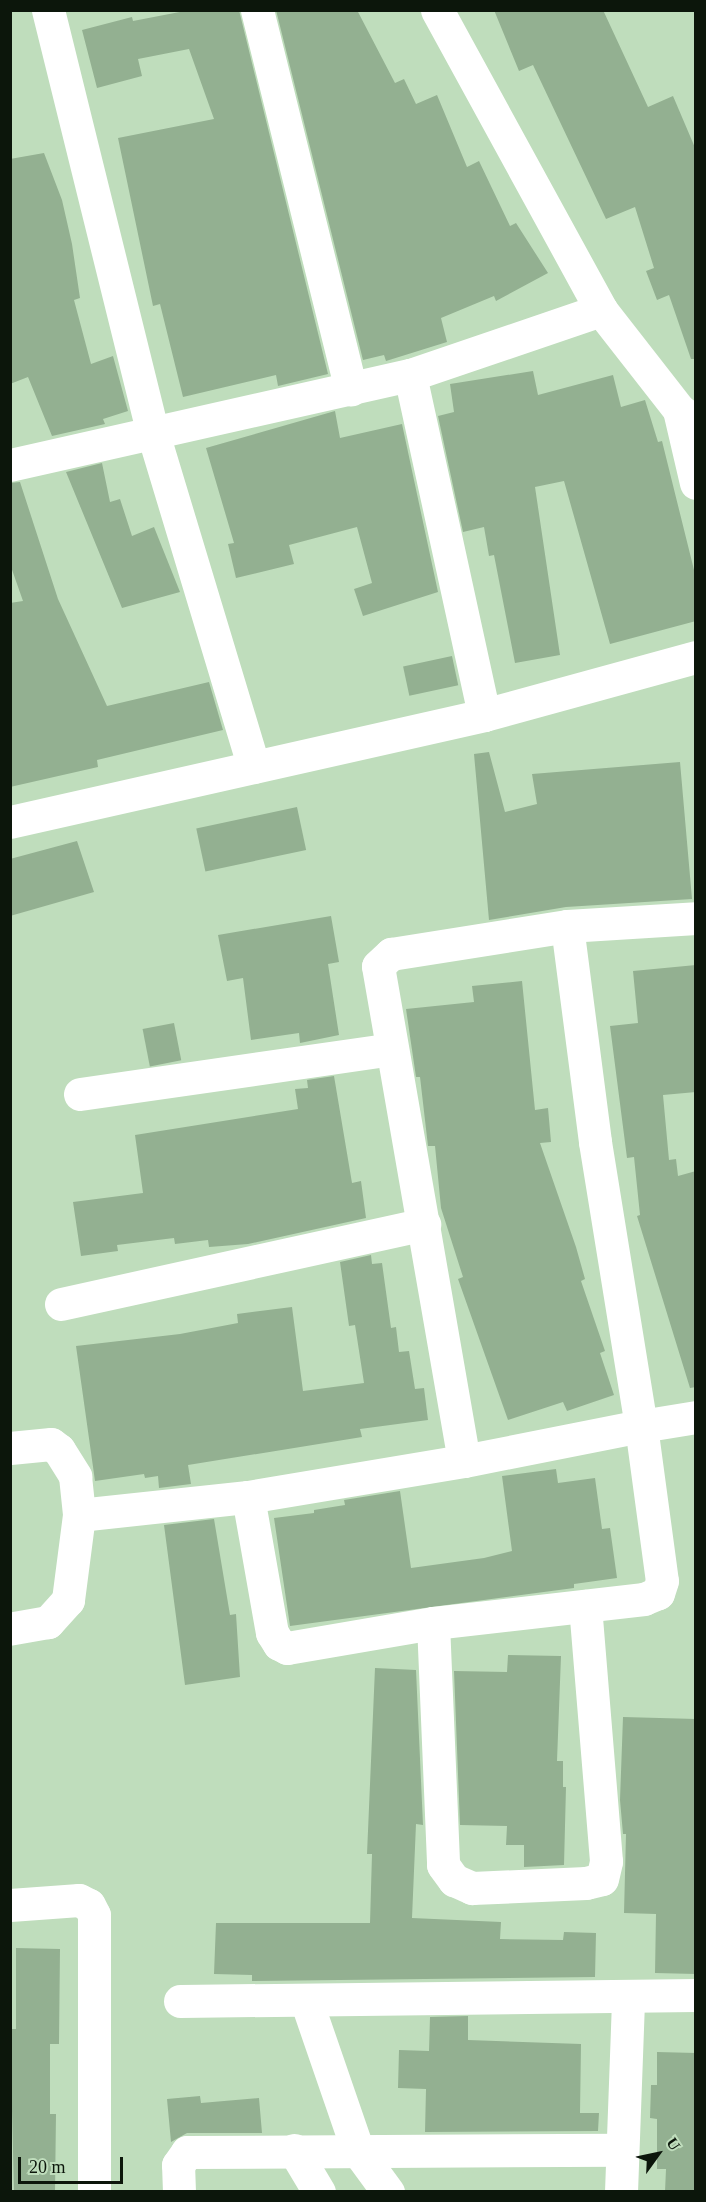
<!DOCTYPE html>
<html>
<head>
<meta charset="utf-8">
<style>
	body { margin:0 }
	#map { position:relative; width:706px; height:2202px; overflow:hidden; background:#bfddbc; font-family:Georgia,serif }
	div>[style] { position:absolute }
	[style*='--x'] { left:calc(var(--x)*1px); top:calc(var(--y)*1px); width:calc(var(--w)*1px); rotate:calc(var(--a)*1deg) }
	.building>* { inset:0; background:#93b091; transform-origin:0 0 }
	.minor>* { height:33px; margin:-16.5px; padding:0 16.5px; transform-origin:16.5px; border-radius:16.5px; background:#fff }
	.major>* { height:33px; margin:-16.5px; padding:0 16.5px; transform-origin:16.5px; border-radius:16.5px; background:#fff }
	span { translate:-50% -50%; white-space:nowrap; text-align:center; line-height:1.15; -webkit-text-stroke:6px #bfddbc; paint-order:stroke }
	.frame { position:absolute; inset:0; border:12px solid #0c160b; pointer-events:none }
	.north { position:absolute; left:628px; top:2124px; width:60px; height:60px; -webkit-text-stroke:4px #bfddbc; paint-order:stroke; rotate:57deg; font-size:16px; font-weight:700; line-height:24px; text-align:center; color:#0c160b }
	.north::after { content:''; display:block; margin:auto; width:21px; height:27px; background:#0c160b; clip-path:polygon(50% 0,100% 100%,50% 72%,0 100%) }
	.scale { position:absolute; left:18px; top:2157px; width:105px; height:27px; box-sizing:border-box; border:3px solid #0c160b; border-top:0; padding-left:8px; font-size:18px; line-height:21px; white-space:nowrap; color:#0c160b; -webkit-text-stroke:4px #bfddbc; paint-order:stroke }
</style>
</head>
<body>
<div id="map">
	<div class="building">
		<i style="clip-path:polygon(190px 10px,239px 10px,328px 374px,278px 386px,276px 375px,183px 397px,160px 304px,153px 306px,118px 138px,214px 119px,189px 49px,138px 59px,142px 76px,97px 88px,82px 30px,132px 17px,133px 21px)"></i>
		<i style="clip-path:polygon(276px 10px,357px 10px,395px 83px,404px 79px,416px 104px,437px 95px,467px 167px,479px 161px,510px 226px,516px 223px,548px 273px,496px 301px,494px 296px,441px 318px,447px 342px,386px 361px,384px 355px,363px 360px)"></i>
		<i style="clip-path:polygon(494px 10px,603px 10px,648px 107px,673px 96px,696px 150px,696px 359px,691px 359px,669px 295px,657px 300px,646px 271px,654px 268px,635px 207px,606px 219px,533px 65px,519px 71px)"></i>
		<i style="clip-path:polygon(44px 153px,62px 200px,72px 244px,80px 298px,74px 300px,91px 364px,113px 356px,128px 411px,103px 419px,105px 424px,52px 436px,28px 377px,10px 384px,10px 159px)"></i>
		<i style="clip-path:polygon(533px 371px,538px 395px,613px 375px,621px 407px,645px 400px,658px 442px,662px 441px,696px 578px,696px 621px,610px 644px,564px 481px,535px 487px,560px 655px,515px 663px,494px 555px,489px 556px,484px 527px,463px 532px,438px 416px,454px 412px,450px 384px)"></i>
		<i style="clip-path:polygon(335px 411px,340px 438px,402px 424px,438px 592px,363px 616px,354px 589px,372px 583px,357px 527px,289px 545px,294px 564px,236px 578px,228px 544px,234px 543px,206px 448px)"></i>
		<i style="clip-path:polygon(102px 463px,110px 502px,120px 499px,132px 536px,154px 527px,180px 592px,122px 608px,66px 472px)"></i>
		<i style="clip-path:polygon(20px 482px,58px 599px,107px 706px,209px 682px,223px 730px,97px 760px,98px 767px,10px 787px,10px 603px,23px 601px,10px 564px,10px 483px)"></i>
		<i style="left:452px;top:656px;width:30px;height:50px;rotate:78deg"></i>
		<i style="clip-path:polygon(489px 752px,505px 812px,537px 804px,532px 774px,680px 762px,692px 899px,566px 907px,489px 920px,474px 754px)"></i>
		<i style="left:297px;top:807px;width:44px;height:103px;rotate:78deg"></i>
		<i style="clip-path:polygon(77px 841px,94px 892px,10px 916px,10px 859px)"></i>
		<i style="clip-path:polygon(331px 916px,339px 962px,328px 964px,339px 1035px,300px 1043px,299px 1033px,251px 1040px,243px 978px,227px 981px,218px 935px)"></i>
		<i style="clip-path:polygon(696px 965px,696px 1092px,663px 1095px,669px 1160px,676px 1159px,678px 1176px,696px 1171px,696px 1387px,690px 1388px,637px 1216px,640px 1215px,634px 1157px,627px 1158px,610px 1026px,638px 1023px,633px 971px)"></i>
		<i style="clip-path:polygon(522px 981px,535px 1110px,548px 1108px,551px 1142px,540px 1143px,576px 1247px,585px 1279px,581px 1281px,605px 1351px,600px 1353px,614px 1395px,567px 1411px,563px 1402px,508px 1420px,458px 1279px,463px 1277px,441px 1208px,435px 1146px,428px 1146px,420px 1077px,416px 1077px,406px 1009px,474px 1002px,472px 986px)"></i>
		<i style="left:174px;top:1023px;width:38px;height:32px;rotate:79deg"></i>
		<i style="clip-path:polygon(334px 1076px,352px 1183px,361px 1181px,366px 1218px,248px 1244px,209px 1247px,208px 1240px,175px 1244px,174px 1238px,117px 1245px,118px 1251px,81px 1256px,73px 1202px,143px 1193px,135px 1135px,298px 1109px,295px 1089px,308px 1088px,307px 1080px)"></i>
		<i style="clip-path:polygon(371px 1255px,372px 1264px,382px 1263px,391px 1328px,396px 1327px,399px 1352px,409px 1351px,415px 1389px,424px 1388px,428px 1420px,360px 1429px,362px 1437px,188px 1465px,191px 1484px,159px 1488px,158px 1476px,145px 1478px,144px 1474px,95px 1481px,76px 1346px,180px 1334px,238px 1323px,237px 1314px,292px 1307px,303px 1391px,364px 1383px,355px 1325px,349px 1326px,340px 1262px)"></i>
		<i style="clip-path:polygon(556px 1469px,558px 1483px,595px 1478px,602px 1529px,610px 1528px,617px 1578px,574px 1584px,574px 1588px,290px 1626px,274px 1518px,314px 1513px,314px 1510px,345px 1505px,344px 1500px,400px 1491px,411px 1568px,484px 1558px,512px 1551px,502px 1476px)"></i>
		<i style="clip-path:polygon(214px 1519px,230px 1615px,236px 1614px,240px 1677px,185px 1685px,164px 1525px)"></i>
		<i style="clip-path:polygon(508px 1655px,561px 1656px,557px 1761px,563px 1761px,563px 1787px,566px 1787px,564px 1865px,524px 1867px,524px 1845px,506px 1845px,507px 1826px,460px 1825px,454px 1671px,507px 1672px)"></i>
		<i style="clip-path:polygon(375px 1668px,416px 1670px,423px 1825px,416px 1824px,412px 1918px,501px 1922px,500px 1939px,563px 1940px,564px 1932px,596px 1933px,595px 1977px,252px 1981px,252px 1975px,214px 1974px,216px 1923px,370px 1923px,372px 1854px,367px 1854px)"></i>
		<i style="clip-path:polygon(623px 1717px,696px 1719px,696px 1974px,655px 1973px,656px 1914px,624px 1913px,626px 1834px,623px 1834px,620px 1800px)"></i>
		<i style="clip-path:polygon(16px 1948px,60px 1949px,59px 2044px,50px 2044px,50px 2114px,56px 2114px,55px 2192px,14px 2192px,10px 2029px,16px 2029px)"></i>
		<i style="clip-path:polygon(468px 2016px,468px 2040px,581px 2044px,580px 2113px,599px 2113px,598px 2131px,425px 2132px,426px 2089px,398px 2088px,399px 2050px,429px 2051px,430px 2017px)"></i>
		<i style="clip-path:polygon(657px 2052px,696px 2053px,696px 2192px,665px 2192px,666px 2169px,657px 2169px,657px 2119px,650px 2118px,651px 2085px,657px 2085px)"></i>
		<i style="clip-path:polygon(200px 2096px,201px 2103px,259px 2098px,262px 2133px,187px 2133px,171px 2142px,167px 2099px)"></i>
	</div>
	<div class="minor">
		<i style="--x:48;--y:10;--w:433;--a:76.1"></i>
		<i style="--x:152;--y:430;--w:352;--a:73.2"></i>
		<i style="--x:257;--y:10;--w:391;--a:76.1"></i>
		<i style="--x:410;--y:375;--w:348;--a:77.7"></i>
		<i style="--x:679;--y:410;--w:75;--a:76.9"></i>
		<i style="--x:10;--y:465;--w:410;--a:-12.7"></i>
		<i style="--x:410;--y:375;--w:202;--a:-18.8"></i>
		<i style="--x:10;--y:822;--w:486;--a:-12.7"></i>
		<i style="--x:484;--y:715;--w:220;--a:-15.3"></i>
		<i style="--x:567;--y:926;--w:218;--a:82.6"></i>
		<i style="--x:595;--y:1142;--w:288;--a:80.8"></i>
		<i style="--x:641;--y:1426;--w:156;--a:82.3"></i>
		<i style="--x:662;--y:1581;--w:13;--a:108"></i>
		<i style="--x:658;--y:1593;--w:15;--a:157"></i>
		<i style="--x:644;--y:1599;--w:212;--a:173.5"></i>
		<i style="--x:433;--y:1623;--w:148;--a:170.3"></i>
		<i style="--x:287;--y:1648;--w:9;--a:-153"></i>
		<i style="--x:279;--y:1644;--w:13;--a:-122"></i>
		<i style="--x:272;--y:1633;--w:138;--a:-100"></i>
		<i style="--x:248;--y:1497;--w:219;--a:-9.5"></i>
		<i style="--x:464;--y:1461;--w:180;--a:-11.2"></i>
		<i style="--x:641;--y:1426;--w:56;--a:-9.3"></i>
		<i style="--x:80;--y:1094;--w:314;--a:-8.2"></i>
		<i style="--x:61;--y:1304;--w:372;--a:-12.4"></i>
		<i style="--x:10;--y:1448;--w:41;--a:-5.6"></i>
		<i style="--x:51;--y:1444;--w:10;--a:37"></i>
		<i style="--x:59;--y:1450;--w:31;--a:58"></i>
		<i style="--x:75;--y:1476;--w:39;--a:84"></i>
		<i style="--x:79;--y:1515;--w:86;--a:97.4"></i>
		<i style="--x:68;--y:1600;--w:30;--a:132"></i>
		<i style="--x:48;--y:1622;--w:39;--a:170"></i>
		<i style="--x:464;--y:1461;--w:502;--a:-99.86"></i>
		<i style="--x:378;--y:966;--w:18;--a:-43"></i>
		<i style="--x:391;--y:954;--w:178;--a:-9"></i>
		<i style="--x:567;--y:926;--w:129;--a:-3.5"></i>
		<i style="--x:79;--y:1515;--w:170;--a:-6.1"></i>
		<i style="--x:433;--y:1623;--w:242;--a:87.6"></i>
		<i style="--x:443;--y:1865;--w:19;--a:54"></i>
		<i style="--x:454;--y:1880;--w:20;--a:24"></i>
		<i style="--x:472;--y:1888;--w:114;--a:-2.5"></i>
		<i style="--x:586;--y:1883;--w:16;--a:-14"></i>
		<i style="--x:602;--y:1879;--w:18;--a:-77"></i>
		<i style="--x:606;--y:1861;--w:256;--a:-94.7"></i>
		<i style="--x:10;--y:1905;--w:69;--a:-4.1"></i>
		<i style="--x:79;--y:1900;--w:11;--a:27"></i>
		<i style="--x:89;--y:1905;--w:11;--a:63"></i>
		<i style="--x:94;--y:1915;--w:277;--a:90"></i>
		<i style="--x:180;--y:2001;--w:516;--a:-0.67"></i>
		<i style="--x:307;--y:2003;--w:157;--a:71"></i>
		<i style="--x:358;--y:2151;--w:51;--a:53.8"></i>
		<i style="--x:294;--y:2150;--w:49;--a:59.2"></i>
		<i style="--x:179;--y:2192;--w:27;--a:-92"></i>
		<i style="--x:178;--y:2165;--w:16;--a:-55"></i>
		<i style="--x:187;--y:2152;--w:433;--a:-0.3"></i>
		<i style="--x:621;--y:2192;--w:194;--a:-87.9"></i>
	</div>
	<div class="major">
		<i style="--x:437;--y:10;--w:342;--a:61.3"></i>
		<i style="--x:601;--y:310;--w:127;--a:52"></i>
		<i style="--x:679;--y:410;--w:21;--a:35"></i>
	</div>
	<div class="frame"></div>
	<div class="north">U</div>
	<div class="scale">20 m</div>
</div>
</body>
</html>
